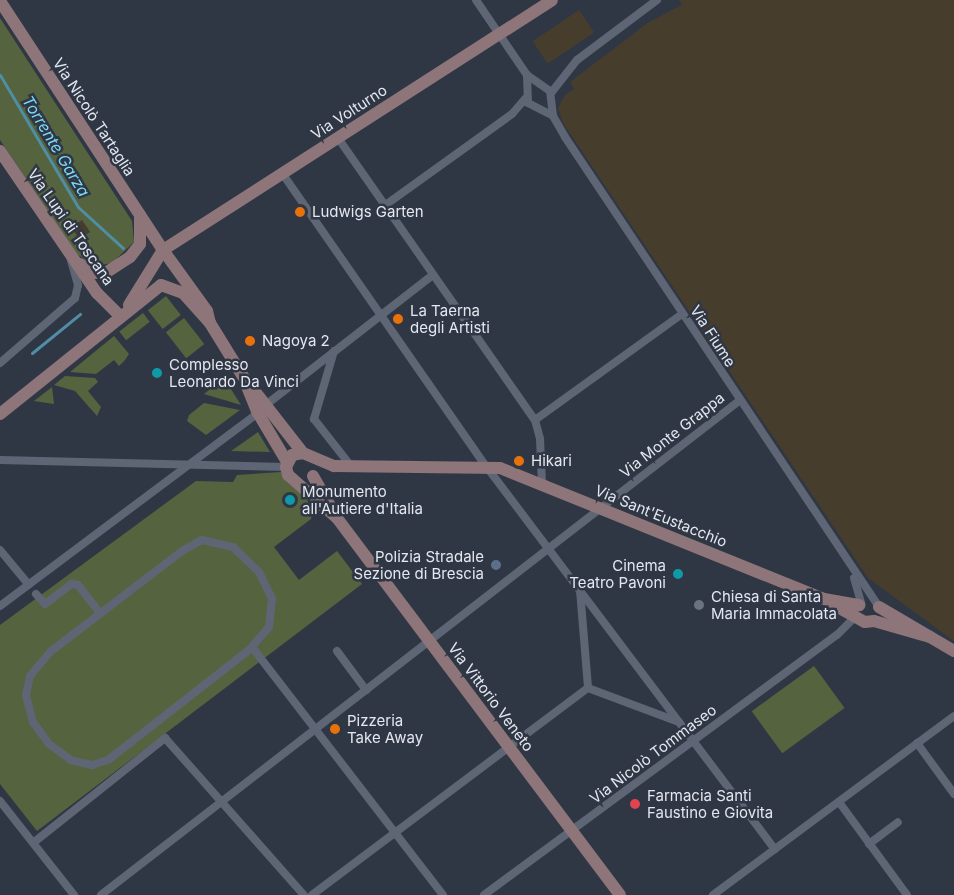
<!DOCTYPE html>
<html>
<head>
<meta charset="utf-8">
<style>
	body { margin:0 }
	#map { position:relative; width:954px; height:895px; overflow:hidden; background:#303744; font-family:Inter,sans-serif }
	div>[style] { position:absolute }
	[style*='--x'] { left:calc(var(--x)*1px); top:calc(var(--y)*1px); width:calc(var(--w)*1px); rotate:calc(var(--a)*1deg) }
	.industrial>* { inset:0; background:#463d2c; transform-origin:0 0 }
	.green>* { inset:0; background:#55633e; transform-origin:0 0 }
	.stream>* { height:3px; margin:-1.5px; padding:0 1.5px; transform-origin:1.5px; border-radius:1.5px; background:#4f8ea4 }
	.street>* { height:8px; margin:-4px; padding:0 4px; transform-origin:4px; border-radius:4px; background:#5e6675 }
	.secondary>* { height:12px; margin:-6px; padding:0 6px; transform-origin:6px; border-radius:6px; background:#8d7579 }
	.dots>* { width:16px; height:16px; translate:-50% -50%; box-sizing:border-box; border:3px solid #303744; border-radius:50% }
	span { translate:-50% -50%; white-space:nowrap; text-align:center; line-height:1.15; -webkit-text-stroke:5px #303744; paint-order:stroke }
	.street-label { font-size:15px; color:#e3e7f0 }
	.poi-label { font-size:15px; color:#e3e7f0 }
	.left { translate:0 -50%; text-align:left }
	.right { translate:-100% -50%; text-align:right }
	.water-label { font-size:16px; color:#79dbfc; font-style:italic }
</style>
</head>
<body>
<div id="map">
	<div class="industrial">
		<i style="clip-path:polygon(679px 0,954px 0,954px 641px,868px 578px,563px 123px,558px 108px,565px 95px,574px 89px,570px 82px,649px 22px,682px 5px)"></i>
		<i style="left:579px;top:10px;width:27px;height:56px;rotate:56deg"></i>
		<i style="left:82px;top:220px;width:14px;height:14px;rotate:56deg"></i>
	</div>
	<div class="green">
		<i style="clip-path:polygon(evenodd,0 18px,132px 221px,134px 242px,112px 263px,95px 266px,78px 255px,0 140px,0 18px,82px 220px,90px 232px,79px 239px,71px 227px,82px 220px)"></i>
		<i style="left:166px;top:296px;width:24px;height:23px;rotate:52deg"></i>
		<i style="left:143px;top:313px;width:11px;height:30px;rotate:52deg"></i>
		<i style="left:184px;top:318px;width:33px;height:23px;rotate:52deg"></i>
		<i style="clip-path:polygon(114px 336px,129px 354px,125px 360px,119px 366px,114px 360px,96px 374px,70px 372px)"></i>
		<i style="clip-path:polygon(65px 376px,95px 378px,98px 382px,88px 391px,101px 407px,97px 416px,75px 391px,54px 385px)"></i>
		<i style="clip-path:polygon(224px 378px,241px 405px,204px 394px)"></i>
		<i style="clip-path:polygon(52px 387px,54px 404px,34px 401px)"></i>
		<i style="clip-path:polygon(204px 403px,240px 410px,206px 435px,187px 421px,189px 415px)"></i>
		<i style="clip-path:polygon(258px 432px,270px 452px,231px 451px)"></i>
		<i style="clip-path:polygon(281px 472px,283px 478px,314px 505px,311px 519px,274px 547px,299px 580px,337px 551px,362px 584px,37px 831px,0 784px,0 625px,196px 481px,233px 482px,237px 475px)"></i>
		<i style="left:814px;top:666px;width:52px;height:77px;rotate:54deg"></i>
	</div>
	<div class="stream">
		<i style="--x:0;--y:75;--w:153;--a:59.4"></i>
		<i style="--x:78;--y:207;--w:61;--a:42.3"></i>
		<i style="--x:32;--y:353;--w:62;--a:-39.1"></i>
	</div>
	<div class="street">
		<i style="--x:476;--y:0;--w:91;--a:55.8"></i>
		<i style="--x:527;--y:75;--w:28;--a:35"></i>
		<i style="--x:550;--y:91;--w:25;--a:83"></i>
		<i style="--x:553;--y:116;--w:24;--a:60"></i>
		<i style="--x:565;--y:137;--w:562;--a:56.25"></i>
		<i style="--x:527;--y:75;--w:28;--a:88"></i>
		<i style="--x:528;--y:103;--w:28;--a:27"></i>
		<i style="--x:551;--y:93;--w:42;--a:-51.8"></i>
		<i style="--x:577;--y:60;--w:100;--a:-36.9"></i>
		<i style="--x:338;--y:138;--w:344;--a:55.1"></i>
		<i style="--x:535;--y:420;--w:20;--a:75"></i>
		<i style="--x:540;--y:439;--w:44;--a:87.4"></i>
		<i style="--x:282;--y:173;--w:357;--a:55.2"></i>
		<i style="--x:486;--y:466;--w:480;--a:53"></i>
		<i style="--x:384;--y:206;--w:158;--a:-35.7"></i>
		<i style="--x:512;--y:114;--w:21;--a:-49"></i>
		<i style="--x:334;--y:351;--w:71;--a:106.4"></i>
		<i style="--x:314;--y:419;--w:60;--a:51.8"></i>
		<i style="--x:0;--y:363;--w:99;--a:-40.9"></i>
		<i style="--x:75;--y:298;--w:13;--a:-77"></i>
		<i style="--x:78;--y:285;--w:26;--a:-106"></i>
		<i style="--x:267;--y:404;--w:210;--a:-37.9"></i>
		<i style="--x:535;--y:420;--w:181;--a:-35.8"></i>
		<i style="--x:0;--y:460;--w:286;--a:1.4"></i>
		<i style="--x:202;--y:540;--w:32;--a:13"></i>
		<i style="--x:233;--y:547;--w:36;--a:44"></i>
		<i style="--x:259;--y:572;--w:30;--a:64"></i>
		<i style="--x:272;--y:599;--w:28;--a:96"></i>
		<i style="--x:269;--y:627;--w:30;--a:131"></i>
		<i style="--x:249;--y:650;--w:179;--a:142"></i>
		<i style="--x:108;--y:760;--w:17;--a:163"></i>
		<i style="--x:92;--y:765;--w:22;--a:-167"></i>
		<i style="--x:71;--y:760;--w:27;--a:-144"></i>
		<i style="--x:49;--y:744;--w:27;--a:-126"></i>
		<i style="--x:33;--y:722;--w:28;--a:-105"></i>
		<i style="--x:26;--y:695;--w:19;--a:-78"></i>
		<i style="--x:30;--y:676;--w:31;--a:-50"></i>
		<i style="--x:50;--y:652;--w:166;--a:-37.4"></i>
		<i style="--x:182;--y:551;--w:23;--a:-29"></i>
		<i style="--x:0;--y:550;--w:45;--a:50.4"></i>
		<i style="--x:854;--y:578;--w:26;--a:74"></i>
		<i style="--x:580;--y:590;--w:98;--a:85.3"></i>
		<i style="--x:588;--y:688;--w:97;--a:20.5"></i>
		<i style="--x:36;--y:594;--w:13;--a:48"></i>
		<i style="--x:45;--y:604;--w:34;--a:-37"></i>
		<i style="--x:72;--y:584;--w:6;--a:9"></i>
		<i style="--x:78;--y:585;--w:36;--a:52"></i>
		<i style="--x:0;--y:606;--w:322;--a:-36.8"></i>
		<i style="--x:252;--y:647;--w:313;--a:52.4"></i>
		<i style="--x:337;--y:651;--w:49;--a:53.4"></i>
		<i style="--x:917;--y:743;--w:63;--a:54"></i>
		<i style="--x:0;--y:801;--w:120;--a:51.8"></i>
		<i style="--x:839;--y:802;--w:115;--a:53.8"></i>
		<i style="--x:33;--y:843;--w:169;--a:-38.5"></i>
		<i style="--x:165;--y:738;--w:210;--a:48.5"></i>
		<i style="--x:869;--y:844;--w:36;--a:-37"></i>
		<i style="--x:101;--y:895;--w:807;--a:-37.75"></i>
		<i style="--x:312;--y:895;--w:345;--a:-36.9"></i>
		<i style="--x:484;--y:895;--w:438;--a:-36.4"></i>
		<i style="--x:837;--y:635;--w:28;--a:-45"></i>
		<i style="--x:713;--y:895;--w:300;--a:-36.6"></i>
	</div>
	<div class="secondary">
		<i style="--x:0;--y:1;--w:298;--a:56.8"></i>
		<i style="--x:163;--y:250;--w:75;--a:54.2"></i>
		<i style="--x:207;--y:311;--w:12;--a:76"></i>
		<i style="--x:210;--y:323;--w:61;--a:58.4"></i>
		<i style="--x:242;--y:375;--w:99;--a:52"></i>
		<i style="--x:0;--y:151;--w:172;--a:55.7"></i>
		<i style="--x:97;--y:293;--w:34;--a:45"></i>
		<i style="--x:163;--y:250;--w:462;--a:-32.7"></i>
		<i style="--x:80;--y:264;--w:16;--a:35"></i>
		<i style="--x:93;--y:273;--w:14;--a:-4"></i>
		<i style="--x:107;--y:272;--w:27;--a:-33"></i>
		<i style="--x:130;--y:257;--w:16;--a:-52"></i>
		<i style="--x:140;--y:244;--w:29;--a:-90"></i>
		<i style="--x:129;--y:305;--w:65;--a:-58.3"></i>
		<i style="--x:246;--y:384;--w:31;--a:68"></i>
		<i style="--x:258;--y:413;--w:57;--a:59.4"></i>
		<i style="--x:0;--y:414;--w:206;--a:-38.7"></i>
		<i style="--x:161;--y:285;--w:23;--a:20"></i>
		<i style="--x:183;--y:293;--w:40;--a:48"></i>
		<i style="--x:313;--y:476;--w:48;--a:60.3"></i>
		<i style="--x:337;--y:518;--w:471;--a:53.1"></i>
		<i style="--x:337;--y:518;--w:65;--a:-138.7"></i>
		<i style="--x:288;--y:475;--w:8;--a:-104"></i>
		<i style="--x:286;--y:467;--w:13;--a:-63"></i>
		<i style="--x:292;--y:455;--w:11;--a:-10"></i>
		<i style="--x:303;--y:453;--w:34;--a:23"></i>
		<i style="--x:334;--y:466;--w:166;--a:0.7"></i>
		<i style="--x:500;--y:468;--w:349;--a:22"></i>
		<i style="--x:824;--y:599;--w:36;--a:10"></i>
		<i style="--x:834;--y:605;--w:35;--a:29"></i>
		<i style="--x:865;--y:622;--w:9;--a:-6"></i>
		<i style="--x:874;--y:621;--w:58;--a:15.9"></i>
		<i style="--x:879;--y:607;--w:87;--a:30.4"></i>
	</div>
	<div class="dots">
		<i style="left:300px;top:212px;background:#e8710a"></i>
		<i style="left:398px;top:319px;background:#e8710a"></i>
		<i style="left:250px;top:341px;background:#e8710a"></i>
		<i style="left:157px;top:373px;background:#0f9aa8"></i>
		<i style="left:519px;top:461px;background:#e8710a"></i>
		<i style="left:290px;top:500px;background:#0f9aa8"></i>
		<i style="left:496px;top:565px;background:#5c6f8a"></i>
		<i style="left:678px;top:574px;background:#0f9aa8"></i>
		<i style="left:699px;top:605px;background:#6b7280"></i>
		<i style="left:335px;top:729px;background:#e8710a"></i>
		<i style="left:635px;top:804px;background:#e0444e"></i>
	</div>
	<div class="street-label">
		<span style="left:349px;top:112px;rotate:-33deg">Via Volturno</span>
		<span style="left:94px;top:117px;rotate:57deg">Via Nicolò Tartaglia</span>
		<span style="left:71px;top:227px;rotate:55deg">Via Lupi di Toscana</span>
		<span style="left:713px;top:336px;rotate:57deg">Via Fiume</span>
		<span style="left:672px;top:435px;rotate:-38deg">Via Monte Grappa</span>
		<span style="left:661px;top:516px;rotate:22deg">Via Sant'Eustacchio</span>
		<span style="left:491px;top:697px;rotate:53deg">Via Vittorio Veneto</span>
		<span style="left:653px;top:754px;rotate:-37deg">Via Nicolò Tommaseo</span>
	</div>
	<div class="poi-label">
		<span class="left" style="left:312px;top:212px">Ludwigs Garten</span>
		<span class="left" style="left:410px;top:319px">La Taerna<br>degli Artisti</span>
		<span class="left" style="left:262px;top:341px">Nagoya 2</span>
		<span class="left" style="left:169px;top:373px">Complesso<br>Leonardo Da Vinci</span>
		<span class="left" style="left:531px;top:461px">Hikari</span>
		<span class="left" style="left:302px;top:500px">Monumento<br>all'Autiere d'Italia</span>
		<span class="right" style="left:484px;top:565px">Polizia Stradale<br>Sezione di Brescia</span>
		<span class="right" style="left:666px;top:574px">Cinema<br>Teatro Pavoni</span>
		<span class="left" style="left:711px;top:605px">Chiesa di Santa<br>Maria Immacolata</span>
		<span class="left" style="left:347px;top:729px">Pizzeria<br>Take Away</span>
		<span class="left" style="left:647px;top:804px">Farmacia Santi<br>Faustino e Giovita</span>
	</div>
	<div class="water-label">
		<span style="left:56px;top:146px;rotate:59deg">Torrente Garza</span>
	</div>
</div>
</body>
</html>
